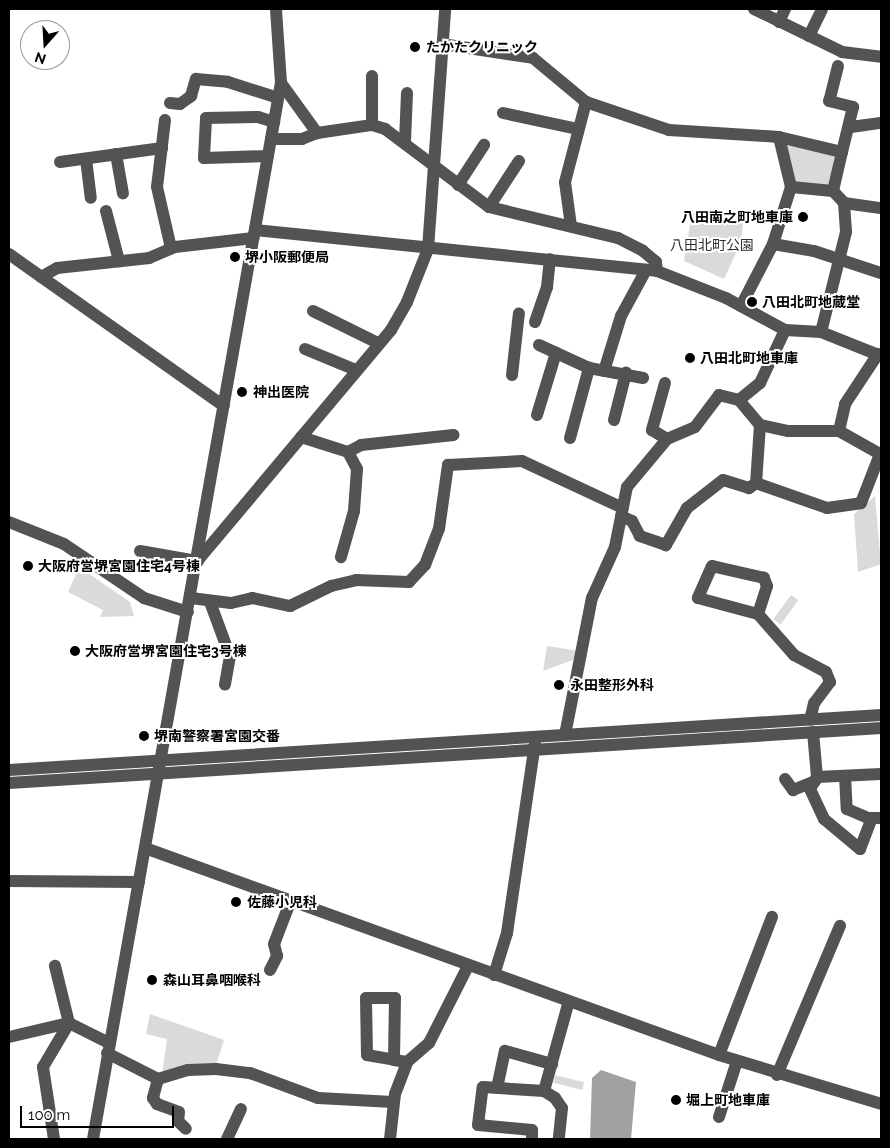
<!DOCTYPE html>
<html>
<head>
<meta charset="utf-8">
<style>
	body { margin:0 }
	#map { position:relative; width:890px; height:1148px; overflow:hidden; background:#fff; font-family:Raleway,"Noto Sans JP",sans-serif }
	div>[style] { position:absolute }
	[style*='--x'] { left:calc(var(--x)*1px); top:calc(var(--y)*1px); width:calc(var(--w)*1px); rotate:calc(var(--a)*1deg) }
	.green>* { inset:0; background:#dadada; transform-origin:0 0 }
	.water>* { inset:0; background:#a1a1a1 }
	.minor>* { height:12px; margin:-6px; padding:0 6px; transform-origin:6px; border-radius:6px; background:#535353 }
	.dots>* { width:14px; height:14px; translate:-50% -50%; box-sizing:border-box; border:2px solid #fff; border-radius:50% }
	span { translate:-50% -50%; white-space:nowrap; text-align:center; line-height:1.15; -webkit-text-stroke:4px #fff; paint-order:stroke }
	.poi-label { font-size:14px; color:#000; font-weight:700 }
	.left { translate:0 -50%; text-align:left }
	.right { translate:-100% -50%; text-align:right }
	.park-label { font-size:14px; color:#313131 }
	.frame { position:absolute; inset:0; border:10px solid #000; pointer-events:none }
	.north { position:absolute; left:20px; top:20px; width:50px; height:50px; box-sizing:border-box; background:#fff; border:1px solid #999; border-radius:50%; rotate:199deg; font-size:14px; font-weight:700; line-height:20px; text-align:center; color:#000 }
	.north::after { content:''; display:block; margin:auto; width:18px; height:22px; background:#000; clip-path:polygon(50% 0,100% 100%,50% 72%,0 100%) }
	.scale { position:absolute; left:20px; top:1106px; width:154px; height:22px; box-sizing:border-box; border:2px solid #000; border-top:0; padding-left:6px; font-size:15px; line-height:18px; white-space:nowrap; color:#000; -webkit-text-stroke:4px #fff; paint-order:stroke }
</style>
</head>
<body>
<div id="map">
	<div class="green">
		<i style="clip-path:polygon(790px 143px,834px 155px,832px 186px,796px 184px,785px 147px)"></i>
		<i style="clip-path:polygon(692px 213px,743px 223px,741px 242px,724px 279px,684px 261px)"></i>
		<i style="clip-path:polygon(875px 496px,881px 564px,858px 572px,854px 514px)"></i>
		<i style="clip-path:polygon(79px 567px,130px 602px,134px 616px,100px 617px,103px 610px,68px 592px)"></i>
		<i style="left:791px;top:595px;width:9px;height:30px;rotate:36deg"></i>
		<i style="clip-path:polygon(547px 646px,579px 651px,578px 658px,543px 671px)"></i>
		<i style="clip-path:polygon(150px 1014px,224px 1040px,216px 1065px,162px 1075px,167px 1039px,146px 1034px)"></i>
		<i style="left:555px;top:1075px;width:30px;height:8px;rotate:14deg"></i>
	</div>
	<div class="water">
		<i style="clip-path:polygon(601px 1070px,636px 1082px,631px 1139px,590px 1139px,592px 1078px)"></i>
	</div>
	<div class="minor">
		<i style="--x:754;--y:9;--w:98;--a:26"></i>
		<i style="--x:842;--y:52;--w:39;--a:7"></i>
		<i style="--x:779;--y:22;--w:14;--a:-65"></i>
		<i style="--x:809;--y:36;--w:30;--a:-64"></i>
		<i style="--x:442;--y:44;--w:92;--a:8.7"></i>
		<i style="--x:533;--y:58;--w:69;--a:39.7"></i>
		<i style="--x:586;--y:102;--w:88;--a:18.6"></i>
		<i style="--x:669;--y:130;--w:110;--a:3.6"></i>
		<i style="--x:779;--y:137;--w:51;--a:76.5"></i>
		<i style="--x:791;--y:187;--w:42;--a:5.4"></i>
		<i style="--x:833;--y:191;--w:16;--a:47"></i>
		<i style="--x:844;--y:203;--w:29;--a:86"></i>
		<i style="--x:846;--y:232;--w:103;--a:104"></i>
		<i style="--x:838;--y:66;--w:36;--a:104"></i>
		<i style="--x:829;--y:101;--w:25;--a:14"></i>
		<i style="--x:853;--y:107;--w:46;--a:103.7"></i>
		<i style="--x:372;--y:76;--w:49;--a:90"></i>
		<i style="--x:281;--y:83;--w:62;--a:54.2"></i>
		<i style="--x:317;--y:133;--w:56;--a:-8.3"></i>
		<i style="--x:372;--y:125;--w:14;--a:17"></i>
		<i style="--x:385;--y:129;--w:130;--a:36.9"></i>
		<i style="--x:489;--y:207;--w:133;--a:13.5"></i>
		<i style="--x:618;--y:238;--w:28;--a:27"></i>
		<i style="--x:643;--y:251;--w:17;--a:40"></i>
		<i style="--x:656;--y:262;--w:9;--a:84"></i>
		<i style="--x:170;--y:103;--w:10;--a:6"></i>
		<i style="--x:180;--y:104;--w:14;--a:-36"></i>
		<i style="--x:191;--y:96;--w:18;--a:-74"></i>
		<i style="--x:196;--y:79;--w:32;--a:5"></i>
		<i style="--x:228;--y:82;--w:52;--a:17.7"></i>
		<i style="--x:503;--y:113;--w:77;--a:12"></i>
		<i style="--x:165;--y:120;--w:67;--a:96.8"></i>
		<i style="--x:157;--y:187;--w:63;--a:77.1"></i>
		<i style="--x:851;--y:127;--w:30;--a:-8"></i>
		<i style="--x:779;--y:137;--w:65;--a:13.4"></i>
		<i style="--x:842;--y:152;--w:40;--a:103"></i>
		<i style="--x:271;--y:139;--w:31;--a:0"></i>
		<i style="--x:302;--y:139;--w:16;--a:-22"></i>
		<i style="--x:405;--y:141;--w:48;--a:-87.6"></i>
		<i style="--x:116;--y:154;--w:40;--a:80"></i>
		<i style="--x:268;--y:156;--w:64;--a:178.2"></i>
		<i style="--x:204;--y:158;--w:40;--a:-87.1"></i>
		<i style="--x:206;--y:118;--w:52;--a:-1.1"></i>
		<i style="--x:258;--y:117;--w:17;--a:17"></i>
		<i style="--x:86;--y:159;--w:39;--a:83"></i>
		<i style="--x:60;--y:162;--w:103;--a:-7.8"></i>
		<i style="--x:458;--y:185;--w:48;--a:-57"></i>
		<i style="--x:844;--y:203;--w:37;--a:8"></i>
		<i style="--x:489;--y:207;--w:55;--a:-56.9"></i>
		<i style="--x:106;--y:211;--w:52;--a:75.4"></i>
		<i style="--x:571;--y:226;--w:44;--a:-97.8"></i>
		<i style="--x:565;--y:182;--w:83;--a:-75.3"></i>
		<i style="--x:255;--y:230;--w:404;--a:5.8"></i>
		<i style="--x:657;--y:271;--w:74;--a:21.4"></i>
		<i style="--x:726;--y:298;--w:67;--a:28.5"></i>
		<i style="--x:785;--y:330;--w:36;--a:3"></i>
		<i style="--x:821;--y:332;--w:65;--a:21.8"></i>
		<i style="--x:773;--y:244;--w:42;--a:9.7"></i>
		<i style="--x:814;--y:251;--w:71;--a:18.2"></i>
		<i style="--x:9;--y:254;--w:263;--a:35.3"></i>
		<i style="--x:41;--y:277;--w:18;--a:-29"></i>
		<i style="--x:57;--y:268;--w:93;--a:-6.2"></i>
		<i style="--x:149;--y:258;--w:28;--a:-23"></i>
		<i style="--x:175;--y:247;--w:79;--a:-6.6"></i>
		<i style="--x:741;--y:306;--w:70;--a:-62.7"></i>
		<i style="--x:773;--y:244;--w:60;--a:-72.5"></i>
		<i style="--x:313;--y:311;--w:72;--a:26.2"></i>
		<i style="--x:535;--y:322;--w:37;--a:-71"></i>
		<i style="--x:547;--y:287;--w:28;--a:-84"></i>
		<i style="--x:539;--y:345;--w:55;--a:24.7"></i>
		<i style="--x:589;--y:368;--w:55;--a:10.5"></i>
		<i style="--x:305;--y:349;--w:55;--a:22.4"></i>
		<i style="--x:604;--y:371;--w:58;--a:-72.8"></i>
		<i style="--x:621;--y:316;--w:52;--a:-61.5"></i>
		<i style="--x:512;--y:375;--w:62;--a:-83.6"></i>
		<i style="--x:665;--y:383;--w:49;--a:105.5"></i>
		<i style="--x:652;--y:430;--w:17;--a:31"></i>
		<i style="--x:739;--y:400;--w:27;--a:-39"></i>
		<i style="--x:760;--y:383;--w:59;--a:-64.7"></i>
		<i style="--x:537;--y:415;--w:65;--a:-73"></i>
		<i style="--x:614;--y:420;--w:49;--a:-75.7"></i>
		<i style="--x:760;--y:425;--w:29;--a:12"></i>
		<i style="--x:788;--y:431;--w:51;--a:0"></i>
		<i style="--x:839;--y:431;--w:28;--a:-77"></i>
		<i style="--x:845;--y:404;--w:60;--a:-56.6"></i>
		<i style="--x:301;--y:437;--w:49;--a:17.7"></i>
		<i style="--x:348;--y:452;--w:19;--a:62"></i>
		<i style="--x:357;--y:469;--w:42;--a:94.1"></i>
		<i style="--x:354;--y:511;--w:48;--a:105.8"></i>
		<i style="--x:570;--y:438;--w:73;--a:-74.8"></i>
		<i style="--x:348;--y:452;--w:15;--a:-28"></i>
		<i style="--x:361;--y:445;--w:93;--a:-6.2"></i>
		<i style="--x:756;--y:483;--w:75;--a:19.4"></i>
		<i style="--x:827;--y:508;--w:34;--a:-8"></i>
		<i style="--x:861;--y:503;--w:53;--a:-68.8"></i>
		<i style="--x:880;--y:454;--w:47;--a:-150.7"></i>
		<i style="--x:9;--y:522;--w:59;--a:21.8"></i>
		<i style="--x:64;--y:544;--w:97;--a:34"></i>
		<i style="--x:144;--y:598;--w:46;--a:17.7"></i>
		<i style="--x:140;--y:551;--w:59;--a:9.8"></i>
		<i style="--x:199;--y:559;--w:299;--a:-50"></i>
		<i style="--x:391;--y:330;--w:32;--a:-60"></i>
		<i style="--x:407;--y:302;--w:57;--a:-68.4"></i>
		<i style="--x:428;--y:249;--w:241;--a:-85.9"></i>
		<i style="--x:191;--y:598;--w:40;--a:7.1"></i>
		<i style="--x:231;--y:603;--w:22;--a:-13"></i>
		<i style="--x:252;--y:598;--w:39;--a:12"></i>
		<i style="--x:290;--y:606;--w:46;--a:-26"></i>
		<i style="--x:331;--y:586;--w:26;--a:-13"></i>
		<i style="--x:356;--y:580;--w:53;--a:2.2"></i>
		<i style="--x:409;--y:582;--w:23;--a:-47"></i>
		<i style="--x:425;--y:565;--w:39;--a:-69"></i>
		<i style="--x:439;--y:529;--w:65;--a:-82"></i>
		<i style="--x:448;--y:465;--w:74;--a:-3.1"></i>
		<i style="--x:522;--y:461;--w:111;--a:25"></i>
		<i style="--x:210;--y:602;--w:58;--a:69.7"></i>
		<i style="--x:230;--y:656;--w:29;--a:100"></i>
		<i style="--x:758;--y:614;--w:29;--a:-72"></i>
		<i style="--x:767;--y:586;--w:9;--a:-111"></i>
		<i style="--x:764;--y:578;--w:53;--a:-167"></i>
		<i style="--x:712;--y:566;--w:35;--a:114"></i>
		<i style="--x:698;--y:598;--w:62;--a:14.9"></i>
		<i style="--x:758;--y:614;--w:55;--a:48.7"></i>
		<i style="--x:794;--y:655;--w:36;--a:28"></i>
		<i style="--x:826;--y:672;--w:11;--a:68"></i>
		<i style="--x:830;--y:682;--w:26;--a:127"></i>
		<i style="--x:814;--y:703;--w:17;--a:103"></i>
		<i style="--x:813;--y:732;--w:45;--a:84.9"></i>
		<i style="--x:817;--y:777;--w:64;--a:-2.7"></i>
		<i style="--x:565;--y:735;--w:140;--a:-78.9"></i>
		<i style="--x:592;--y:598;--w:56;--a:-65.7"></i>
		<i style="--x:615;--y:547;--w:61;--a:-78.7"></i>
		<i style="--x:627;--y:487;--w:62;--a:-50.2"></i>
		<i style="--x:667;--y:439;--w:30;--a:-23"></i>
		<i style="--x:695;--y:427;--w:40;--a:-53"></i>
		<i style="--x:719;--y:395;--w:21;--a:14"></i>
		<i style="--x:739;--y:400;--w:33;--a:50"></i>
		<i style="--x:760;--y:425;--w:58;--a:93.9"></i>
		<i style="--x:756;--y:483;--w:9;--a:144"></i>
		<i style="--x:749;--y:488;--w:27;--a:-163"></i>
		<i style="--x:723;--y:480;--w:46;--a:142.1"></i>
		<i style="--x:687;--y:508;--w:43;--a:119.6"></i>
		<i style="--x:666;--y:545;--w:28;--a:-161"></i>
		<i style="--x:640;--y:536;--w:17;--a:-118"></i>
		<i style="--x:632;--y:521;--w:12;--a:-156"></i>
		<i style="--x:9;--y:770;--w:874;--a:-3.61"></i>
		<i style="--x:845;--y:776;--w:33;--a:87"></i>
		<i style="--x:847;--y:809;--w:23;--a:23"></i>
		<i style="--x:868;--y:818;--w:13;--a:0"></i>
		<i style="--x:817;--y:777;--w:14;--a:120"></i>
		<i style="--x:810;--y:789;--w:33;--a:65"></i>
		<i style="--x:824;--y:819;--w:47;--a:39.8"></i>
		<i style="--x:860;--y:849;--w:33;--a:-69"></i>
		<i style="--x:785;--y:779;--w:14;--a:54"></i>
		<i style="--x:793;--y:790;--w:24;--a:-22"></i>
		<i style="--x:9;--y:783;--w:874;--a:-3.61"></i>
		<i style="--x:145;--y:848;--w:610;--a:19.83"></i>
		<i style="--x:719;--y:1055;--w:169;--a:16.8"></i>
		<i style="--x:9;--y:881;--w:130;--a:0.4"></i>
		<i style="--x:270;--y:970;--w:16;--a:-63"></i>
		<i style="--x:277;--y:956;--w:12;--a:-104"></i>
		<i style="--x:274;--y:944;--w:47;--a:-68.9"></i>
		<i style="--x:494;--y:975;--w:44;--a:-72.8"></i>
		<i style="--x:507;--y:933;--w:191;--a:-81.6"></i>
		<i style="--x:9;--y:1037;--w:62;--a:-13.1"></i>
		<i style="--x:69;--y:1023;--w:45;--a:26.6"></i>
		<i style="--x:107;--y:1053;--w:57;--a:27"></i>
		<i style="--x:158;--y:1079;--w:31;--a:-17"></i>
		<i style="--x:188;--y:1070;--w:28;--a:-2"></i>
		<i style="--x:216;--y:1069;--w:34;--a:7"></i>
		<i style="--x:250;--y:1073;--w:72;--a:20.2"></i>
		<i style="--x:318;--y:1098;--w:75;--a:3.1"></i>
		<i style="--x:719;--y:1055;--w:148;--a:-69"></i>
		<i style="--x:394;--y:1060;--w:62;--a:-89.1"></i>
		<i style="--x:395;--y:998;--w:29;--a:180"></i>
		<i style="--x:366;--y:998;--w:57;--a:89"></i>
		<i style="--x:367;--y:1055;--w:27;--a:10"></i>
		<i style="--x:394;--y:1060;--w:13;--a:9"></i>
		<i style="--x:777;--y:1075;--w:162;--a:-67.1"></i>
		<i style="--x:158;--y:1079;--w:20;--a:105"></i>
		<i style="--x:153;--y:1098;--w:7;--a:56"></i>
		<i style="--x:157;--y:1104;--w:23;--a:20"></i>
		<i style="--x:179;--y:1112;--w:9;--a:96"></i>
		<i style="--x:178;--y:1121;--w:11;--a:45"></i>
		<i style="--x:497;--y:1088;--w:38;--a:-78"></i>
		<i style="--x:505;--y:1051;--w:49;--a:15.5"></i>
		<i style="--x:544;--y:1091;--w:93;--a:-74.5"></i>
		<i style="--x:719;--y:1117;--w:59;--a:-72.2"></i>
		<i style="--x:54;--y:1139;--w:73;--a:-98.7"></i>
		<i style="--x:43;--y:1067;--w:51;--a:-59.4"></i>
		<i style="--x:69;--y:1023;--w:59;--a:-103.8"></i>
		<i style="--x:93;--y:1139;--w:1073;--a:-79.91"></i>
		<i style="--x:281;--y:83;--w:74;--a:-93.9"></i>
		<i style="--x:227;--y:1139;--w:33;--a:-65"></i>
		<i style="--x:390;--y:1139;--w:45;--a:-83.7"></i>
		<i style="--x:395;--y:1094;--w:34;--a:-69"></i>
		<i style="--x:407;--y:1062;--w:29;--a:-41"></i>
		<i style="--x:429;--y:1043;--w:86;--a:-63.1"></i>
		<i style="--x:532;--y:1139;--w:9;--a:-90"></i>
		<i style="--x:532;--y:1130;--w:54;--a:-174.7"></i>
		<i style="--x:478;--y:1125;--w:38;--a:-83"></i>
		<i style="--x:483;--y:1087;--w:61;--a:3.8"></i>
		<i style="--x:544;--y:1091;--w:13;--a:32"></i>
		<i style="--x:555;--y:1098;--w:12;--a:55"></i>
		<i style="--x:562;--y:1108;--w:31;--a:96"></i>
	</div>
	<div class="dots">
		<i style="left:415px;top:47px;background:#000"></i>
		<i style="left:803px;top:217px;background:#000"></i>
		<i style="left:235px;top:257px;background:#000"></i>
		<i style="left:752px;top:302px;background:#000"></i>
		<i style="left:690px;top:358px;background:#000"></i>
		<i style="left:242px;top:392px;background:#000"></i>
		<i style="left:28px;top:566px;background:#000"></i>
		<i style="left:75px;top:651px;background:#000"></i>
		<i style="left:559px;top:685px;background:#000"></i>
		<i style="left:144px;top:736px;background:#000"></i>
		<i style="left:236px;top:902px;background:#000"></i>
		<i style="left:152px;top:980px;background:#000"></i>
		<i style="left:676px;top:1100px;background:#000"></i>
	</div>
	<div class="poi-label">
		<span class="left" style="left:426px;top:47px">たかたクリニック</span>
		<span class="right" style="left:793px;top:217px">八田南之町地車庫</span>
		<span class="left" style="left:245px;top:257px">堺小阪郵便局</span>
		<span class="left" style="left:762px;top:302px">八田北町地蔵堂</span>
		<span class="left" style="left:700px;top:358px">八田北町地車庫</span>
		<span class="left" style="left:253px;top:392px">神出医院</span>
		<span class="left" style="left:38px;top:566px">大阪府営堺宮園住宅4号棟</span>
		<span class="left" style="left:85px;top:651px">大阪府営堺宮園住宅3号棟</span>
		<span class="left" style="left:570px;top:685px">永田整形外科</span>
		<span class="left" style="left:154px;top:736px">堺南警察署宮園交番</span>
		<span class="left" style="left:247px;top:902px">佐藤小児科</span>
		<span class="left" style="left:163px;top:980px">森山耳鼻咽喉科</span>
		<span class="left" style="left:686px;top:1100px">堀上町地車庫</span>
	</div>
	<div class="park-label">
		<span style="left:712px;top:245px">八田北町公園</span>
	</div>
	<div class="frame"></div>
	<div class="north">N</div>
	<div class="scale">100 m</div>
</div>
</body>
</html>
